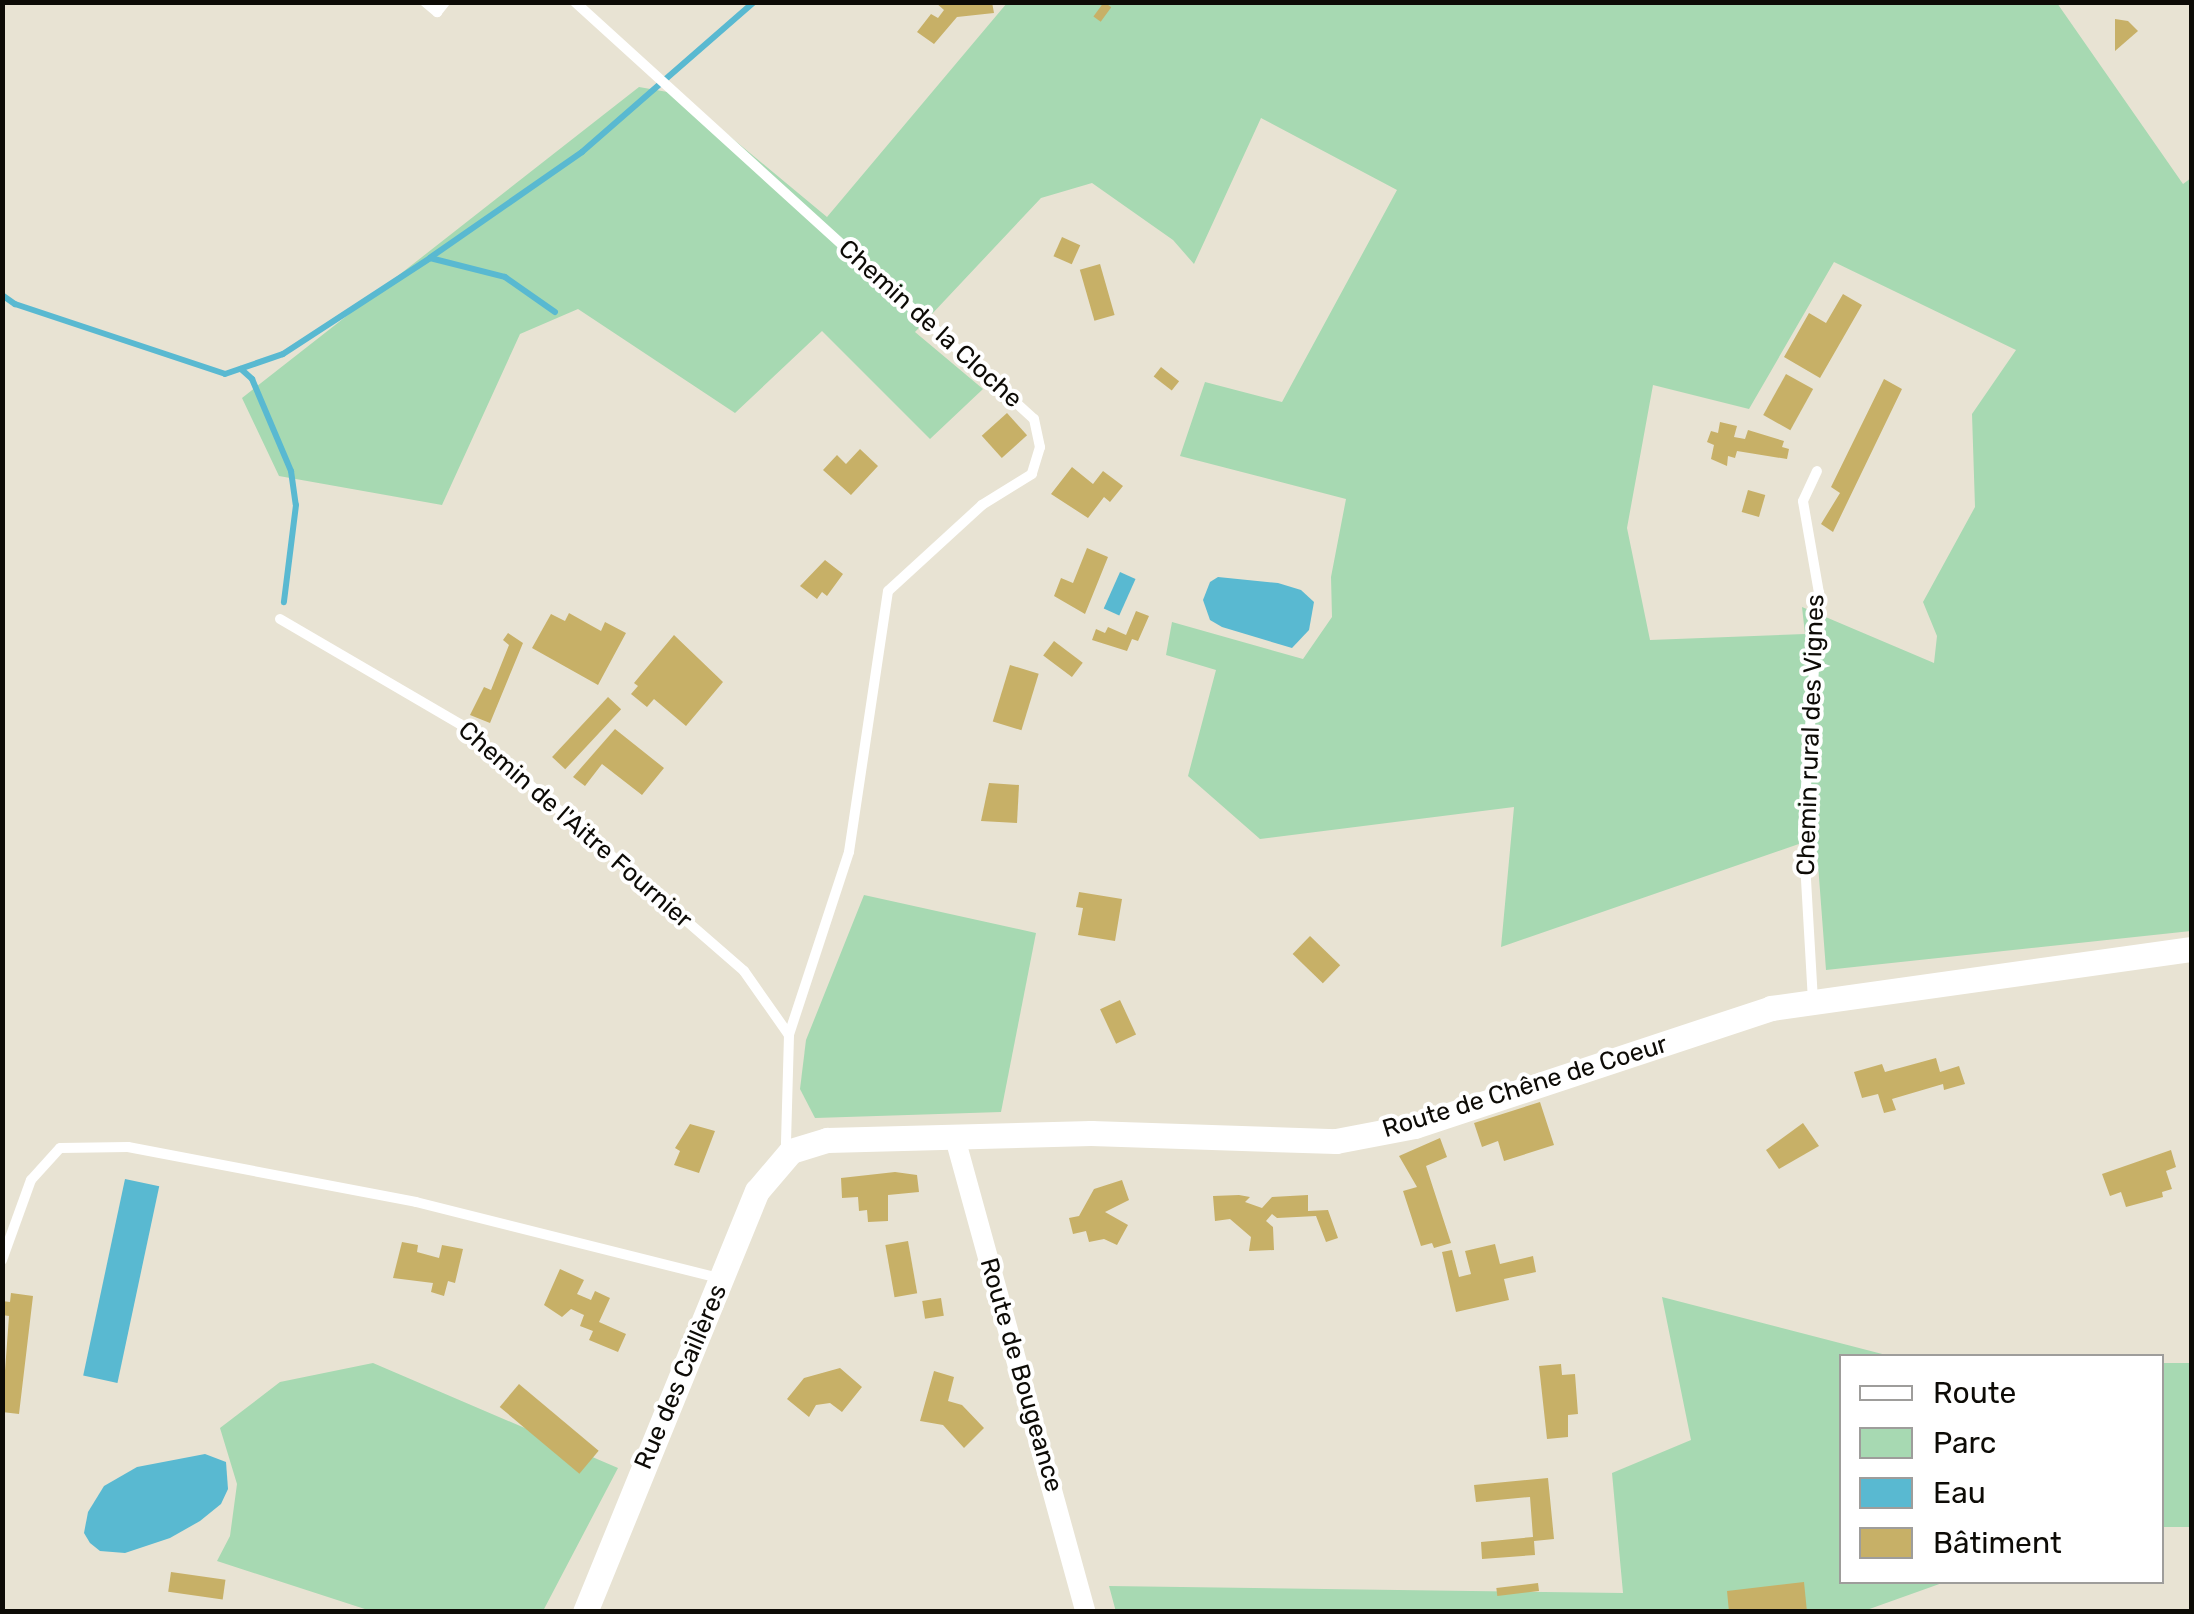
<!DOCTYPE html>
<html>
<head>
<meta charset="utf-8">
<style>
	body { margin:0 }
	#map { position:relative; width:2194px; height:1614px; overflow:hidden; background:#e8e3d3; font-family:Rubik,sans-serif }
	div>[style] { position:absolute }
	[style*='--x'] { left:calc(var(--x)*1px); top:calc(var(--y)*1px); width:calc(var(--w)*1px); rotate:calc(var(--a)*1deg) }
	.green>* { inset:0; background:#a7d9b2; transform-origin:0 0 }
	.water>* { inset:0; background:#59b9d1; transform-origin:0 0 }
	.stream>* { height:6px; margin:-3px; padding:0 3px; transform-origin:3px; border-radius:3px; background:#59b9d1 }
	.building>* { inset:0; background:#c7b067; transform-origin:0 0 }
	.service>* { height:10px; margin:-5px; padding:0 5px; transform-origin:5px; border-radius:5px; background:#fff }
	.minor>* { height:20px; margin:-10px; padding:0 10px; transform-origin:10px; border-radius:10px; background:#fff }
	.tertiary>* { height:25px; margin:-12.5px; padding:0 12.5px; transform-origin:12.5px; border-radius:12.5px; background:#fff }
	span { translate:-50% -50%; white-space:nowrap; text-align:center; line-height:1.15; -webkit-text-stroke:8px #fff; paint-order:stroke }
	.street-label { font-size:25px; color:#0d0b06 }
	.frame { position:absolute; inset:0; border:5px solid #0d0b06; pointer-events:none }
	.legend { position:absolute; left:1839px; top:1354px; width:325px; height:230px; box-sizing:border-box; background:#fff; border:2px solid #9e9d9b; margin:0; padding:12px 18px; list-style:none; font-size:30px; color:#0d0b06 }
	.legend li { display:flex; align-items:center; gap:20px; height:50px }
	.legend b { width:50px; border:2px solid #9e9d9b }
</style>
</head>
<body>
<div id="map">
	<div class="green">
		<i style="clip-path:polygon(evenodd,1007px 3px,2057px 3px,2183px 184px,2191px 178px,2191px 931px,1826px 970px,1816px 838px,1501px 947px,1514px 807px,1260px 839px,1188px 776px,1216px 670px,1166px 655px,1172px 622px,1303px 659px,1332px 617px,1331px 577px,1346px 499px,1180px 456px,1205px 382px,1282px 402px,1397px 190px,1261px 118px,1194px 264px,1173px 240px,1092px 183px,1041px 198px,915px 332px,983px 389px,930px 439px,822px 331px,735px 413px,578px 309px,520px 334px,442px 505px,279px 476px,242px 398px,639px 87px,679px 94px,827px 217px,1007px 3px,1834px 262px,2016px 350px,1972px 414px,1975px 507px,1923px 602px,1937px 636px,1934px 663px,1802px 607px,1805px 634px,1650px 640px,1627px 528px,1653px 385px,1749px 409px,1834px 262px)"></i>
		<i style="clip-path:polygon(864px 895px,1036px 933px,1001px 1112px,815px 1118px,800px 1089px,806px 1040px)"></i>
		<i style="clip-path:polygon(1662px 1297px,1890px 1356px,1842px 1356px,1842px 1582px,1945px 1582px,1861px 1612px,1116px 1612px,1109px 1586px,1623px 1593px,1612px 1473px,1691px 1440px)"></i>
		<i style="clip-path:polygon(373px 1363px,618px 1468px,543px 1611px,371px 1611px,217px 1561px,230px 1536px,237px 1484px,220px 1428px,280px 1382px)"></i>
		<i style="left:2191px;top:1363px;width:164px;height:30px;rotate:90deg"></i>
	</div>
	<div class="water">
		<i style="left:1120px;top:572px;width:17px;height:40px;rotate:24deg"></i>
		<i style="clip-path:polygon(1218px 577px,1278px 583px,1301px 590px,1314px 602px,1309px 630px,1292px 648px,1222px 627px,1210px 620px,1203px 600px,1210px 582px)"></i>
		<i style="left:125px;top:1179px;width:35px;height:201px;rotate:12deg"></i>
		<i style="clip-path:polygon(205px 1454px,226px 1462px,228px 1489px,221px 1504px,200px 1521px,170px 1538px,125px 1553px,100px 1551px,90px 1543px,84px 1533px,88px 1512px,104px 1486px,137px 1467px)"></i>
	</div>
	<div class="stream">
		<i style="--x:431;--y:257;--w:184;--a:-34.8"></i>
		<i style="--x:582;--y:152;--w:228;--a:-41.1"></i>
		<i style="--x:2;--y:295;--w:16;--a:35"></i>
		<i style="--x:15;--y:304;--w:221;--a:18.4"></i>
		<i style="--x:225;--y:374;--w:61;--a:-19"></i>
		<i style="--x:283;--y:354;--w:176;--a:-33.1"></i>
		<i style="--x:430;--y:258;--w:77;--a:14.2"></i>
		<i style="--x:505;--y:277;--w:61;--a:35"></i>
		<i style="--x:241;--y:369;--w:15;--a:42"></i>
		<i style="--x:252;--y:379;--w:100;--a:67"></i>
		<i style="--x:291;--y:471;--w:34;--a:82"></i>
		<i style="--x:296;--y:505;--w:98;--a:97.1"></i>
	</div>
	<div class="building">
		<i style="clip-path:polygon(935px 2px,992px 2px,994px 13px,957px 17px,934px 44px,917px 32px,931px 14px,938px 18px,944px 10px)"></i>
		<i style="left:1104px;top:2px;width:9px;height:18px;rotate:36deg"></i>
		<i style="clip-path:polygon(2115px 19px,2128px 21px,2138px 31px,2115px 51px)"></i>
		<i style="left:1062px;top:237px;width:20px;height:21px;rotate:24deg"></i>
		<i style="left:1100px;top:264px;width:53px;height:21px;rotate:74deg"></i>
		<i style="clip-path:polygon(1843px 294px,1862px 305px,1820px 378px,1784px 357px,1809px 313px,1826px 323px)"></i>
		<i style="left:1161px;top:367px;width:23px;height:12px;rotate:38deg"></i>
		<i style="left:1786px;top:374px;width:31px;height:47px;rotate:29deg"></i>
		<i style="clip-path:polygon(1884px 379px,1902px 389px,1833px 532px,1821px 524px,1840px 493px,1831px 487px)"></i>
		<i style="left:1007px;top:413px;width:30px;height:34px;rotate:48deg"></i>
		<i style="clip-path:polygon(1720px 422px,1737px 426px,1734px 437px,1745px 439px,1748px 430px,1784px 441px,1782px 447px,1789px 449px,1787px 459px,1737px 451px,1735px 458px,1728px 456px,1727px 466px,1711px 459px,1714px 445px,1707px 442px,1711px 431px,1718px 433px)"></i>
		<i style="clip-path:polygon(860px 449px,878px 466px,851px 495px,823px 470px,837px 455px,846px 464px)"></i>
		<i style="clip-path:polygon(1072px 467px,1093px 484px,1103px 471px,1123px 486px,1110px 502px,1104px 497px,1088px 518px,1051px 494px)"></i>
		<i style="left:1748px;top:490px;width:18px;height:23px;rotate:16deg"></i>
		<i style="clip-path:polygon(1087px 548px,1108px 557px,1085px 614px,1054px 596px,1061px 578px,1073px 583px)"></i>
		<i style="clip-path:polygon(825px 560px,843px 574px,827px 596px,822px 592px,817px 599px,800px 586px)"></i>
		<i style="clip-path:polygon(1136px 611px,1149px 616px,1138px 641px,1132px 639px,1127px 651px,1092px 640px,1096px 629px,1105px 633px,1108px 627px,1126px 635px)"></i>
		<i style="clip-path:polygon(569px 613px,601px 631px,605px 622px,626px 633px,598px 685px,532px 648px,551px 614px,565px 621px)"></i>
		<i style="clip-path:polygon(508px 633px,523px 643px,490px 723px,470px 715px,484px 687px,491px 690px,509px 645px,503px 640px)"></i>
		<i style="clip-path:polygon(674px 635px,723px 682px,686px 726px,654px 699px,647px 707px,631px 694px,638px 686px,634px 683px)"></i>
		<i style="left:1054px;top:641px;width:36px;height:18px;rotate:37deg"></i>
		<i style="left:1010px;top:665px;width:30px;height:59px;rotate:17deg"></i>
		<i style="left:608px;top:697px;width:18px;height:82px;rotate:43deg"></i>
		<i style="clip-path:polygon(615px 729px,664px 768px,642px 795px,602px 764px,585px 786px,573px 777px)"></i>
		<i style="clip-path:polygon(989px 783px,1019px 785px,1017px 823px,981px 821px)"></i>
		<i style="clip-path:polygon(1079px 892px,1122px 899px,1115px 941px,1078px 935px,1083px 908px,1076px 907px)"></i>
		<i style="left:1310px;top:936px;width:42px;height:25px;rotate:44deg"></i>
		<i style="left:1120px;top:1000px;width:38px;height:22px;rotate:65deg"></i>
		<i style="clip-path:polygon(1936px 1058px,1940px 1072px,1959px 1066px,1965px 1084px,1944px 1090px,1943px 1084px,1892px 1099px,1896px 1110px,1884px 1113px,1878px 1094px,1862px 1098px,1854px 1072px,1882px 1064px,1885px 1072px)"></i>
		<i style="clip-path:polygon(1540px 1102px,1554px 1145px,1504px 1161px,1498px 1141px,1482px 1147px,1474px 1123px)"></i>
		<i style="clip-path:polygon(1803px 1123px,1819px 1146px,1779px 1169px,1766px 1150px)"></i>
		<i style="clip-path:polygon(690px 1124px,715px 1131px,699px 1173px,674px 1165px,680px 1151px,675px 1148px)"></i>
		<i style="clip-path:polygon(1440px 1138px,1447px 1157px,1426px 1166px,1451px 1243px,1434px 1248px,1432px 1243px,1421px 1246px,1403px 1191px,1417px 1187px,1399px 1156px)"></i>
		<i style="clip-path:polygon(2171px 1150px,2176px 1167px,2166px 1171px,2172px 1189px,2162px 1192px,2163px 1197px,2126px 1207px,2121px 1192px,2110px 1196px,2102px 1174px)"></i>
		<i style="clip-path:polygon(895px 1172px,917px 1175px,919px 1192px,888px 1195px,888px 1221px,868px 1222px,867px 1210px,859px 1211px,858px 1197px,842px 1198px,841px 1178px)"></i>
		<i style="clip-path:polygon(1122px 1180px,1129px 1200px,1105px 1212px,1128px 1225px,1117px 1245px,1104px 1239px,1089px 1242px,1086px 1231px,1073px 1234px,1069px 1218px,1079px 1216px,1094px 1189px)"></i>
		<i style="clip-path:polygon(1239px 1195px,1250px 1197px,1245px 1202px,1262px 1208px,1272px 1197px,1308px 1195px,1308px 1211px,1328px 1210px,1338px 1238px,1326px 1242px,1316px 1216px,1277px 1218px,1272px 1214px,1266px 1221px,1273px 1227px,1274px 1250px,1249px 1251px,1251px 1237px,1230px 1219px,1215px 1221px,1213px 1196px)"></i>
		<i style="left:908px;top:1241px;width:53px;height:23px;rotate:80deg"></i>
		<i style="clip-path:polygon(402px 1242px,418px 1245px,417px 1252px,439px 1258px,442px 1245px,463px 1249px,455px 1283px,448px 1281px,444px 1296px,431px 1292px,433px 1283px,393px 1278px)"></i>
		<i style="clip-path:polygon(1495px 1244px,1500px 1264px,1533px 1256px,1536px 1272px,1504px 1279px,1509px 1300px,1456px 1312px,1442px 1252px,1452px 1250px,1459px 1277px,1471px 1274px,1465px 1251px)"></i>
		<i style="clip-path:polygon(560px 1269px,584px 1280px,577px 1294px,591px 1300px,595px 1291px,610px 1298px,599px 1322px,626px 1334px,618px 1352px,589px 1340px,593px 1331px,580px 1326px,584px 1315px,571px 1309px,562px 1317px,544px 1305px)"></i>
		<i style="clip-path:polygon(11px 1293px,33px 1296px,19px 1414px,2px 1412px,9px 1316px,2px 1315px,2px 1301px,10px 1302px)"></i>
		<i style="left:941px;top:1298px;width:18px;height:19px;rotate:81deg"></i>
		<i style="clip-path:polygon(1561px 1364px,1562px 1375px,1575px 1374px,1578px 1414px,1568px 1415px,1568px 1437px,1547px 1439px,1539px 1366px)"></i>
		<i style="clip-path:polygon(840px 1368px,862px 1387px,842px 1412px,830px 1403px,816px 1405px,809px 1417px,787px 1399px,804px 1378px)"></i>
		<i style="clip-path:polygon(934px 1371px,954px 1377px,948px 1401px,962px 1405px,984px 1428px,964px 1448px,943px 1425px,920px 1421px)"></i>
		<i style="left:519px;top:1384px;width:104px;height:30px;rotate:40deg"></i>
		<i style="clip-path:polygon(1548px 1478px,1554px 1539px,1534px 1541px,1535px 1555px,1482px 1559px,1481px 1542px,1533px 1537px,1530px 1497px,1476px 1502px,1474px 1485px)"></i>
		<i style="left:171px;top:1572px;width:55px;height:20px;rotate:8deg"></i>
		<i style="clip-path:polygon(1804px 1582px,1807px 1612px,1729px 1612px,1727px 1591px)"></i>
		<i style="left:1538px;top:1583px;width:8px;height:42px;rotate:83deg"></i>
	</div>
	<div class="service">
		<i style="--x:425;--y:2;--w:16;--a:40"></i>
		<i style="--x:437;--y:12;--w:13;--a:-51"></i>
		<i style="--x:575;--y:2;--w:620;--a:42.26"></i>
		<i style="--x:1034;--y:419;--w:29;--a:78"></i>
		<i style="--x:1040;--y:447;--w:28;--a:107"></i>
		<i style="--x:1032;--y:474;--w:59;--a:148.2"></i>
		<i style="--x:982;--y:505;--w:127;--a:137.5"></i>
		<i style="--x:888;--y:591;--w:264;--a:98.5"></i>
		<i style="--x:849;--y:852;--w:193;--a:108.2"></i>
		<i style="--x:789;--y:1035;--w:108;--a:91.6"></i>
		<i style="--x:786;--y:1143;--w:9;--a:58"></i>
		<i style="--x:280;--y:619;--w:208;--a:30.3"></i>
		<i style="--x:460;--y:724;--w:376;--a:41"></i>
		<i style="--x:744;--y:971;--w:78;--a:54.9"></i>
		<i style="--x:1813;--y:1001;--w:171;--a:-93.3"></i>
		<i style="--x:1803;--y:830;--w:238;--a:-86.1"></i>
		<i style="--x:1819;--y:593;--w:93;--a:-99.9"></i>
		<i style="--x:1803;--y:501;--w:33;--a:-65"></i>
		<i style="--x:2;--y:1260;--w:85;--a:-70.1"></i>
		<i style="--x:31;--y:1180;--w:43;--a:-47.8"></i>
		<i style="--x:60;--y:1148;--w:68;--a:-0.8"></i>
		<i style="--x:128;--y:1147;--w:293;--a:10.8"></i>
		<i style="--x:416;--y:1202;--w:311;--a:14.1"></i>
	</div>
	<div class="minor">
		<i style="--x:955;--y:1138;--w:492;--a:74.6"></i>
	</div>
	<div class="tertiary">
		<i style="--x:585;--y:1612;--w:455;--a:-67.8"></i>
		<i style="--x:757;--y:1191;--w:52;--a:-49.6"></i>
		<i style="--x:791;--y:1151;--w:38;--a:-17"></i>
		<i style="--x:827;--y:1140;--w:264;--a:-1.5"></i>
		<i style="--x:1091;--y:1133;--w:245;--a:1.9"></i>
		<i style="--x:1336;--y:1141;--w:80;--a:-10.8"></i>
		<i style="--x:1415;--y:1126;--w:375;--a:-18.3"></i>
		<i style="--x:1771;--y:1008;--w:425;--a:-8"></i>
	</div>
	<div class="street-label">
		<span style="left:930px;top:324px;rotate:42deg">Chemin de la Cloche</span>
		<span style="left:1811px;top:735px;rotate:-88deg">Chemin rural des Vignes</span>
		<span style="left:575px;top:825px;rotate:41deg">Chemin de l'Aitre Fournier</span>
		<span style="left:1525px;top:1087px;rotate:-17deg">Route de Chêne de Coeur</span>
		<span style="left:1021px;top:1375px;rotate:74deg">Route de Bougeance</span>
		<span style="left:681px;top:1377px;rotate:-67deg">Rue des Caillères</span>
	</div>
	<div class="frame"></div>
	<ul class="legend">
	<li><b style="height:12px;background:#fff"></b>Route</li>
	<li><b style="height:28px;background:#a7d9b2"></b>Parc</li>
	<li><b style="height:28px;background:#59b9d1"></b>Eau</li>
	<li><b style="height:28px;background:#c7b067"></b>Bâtiment</li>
	</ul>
</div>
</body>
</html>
